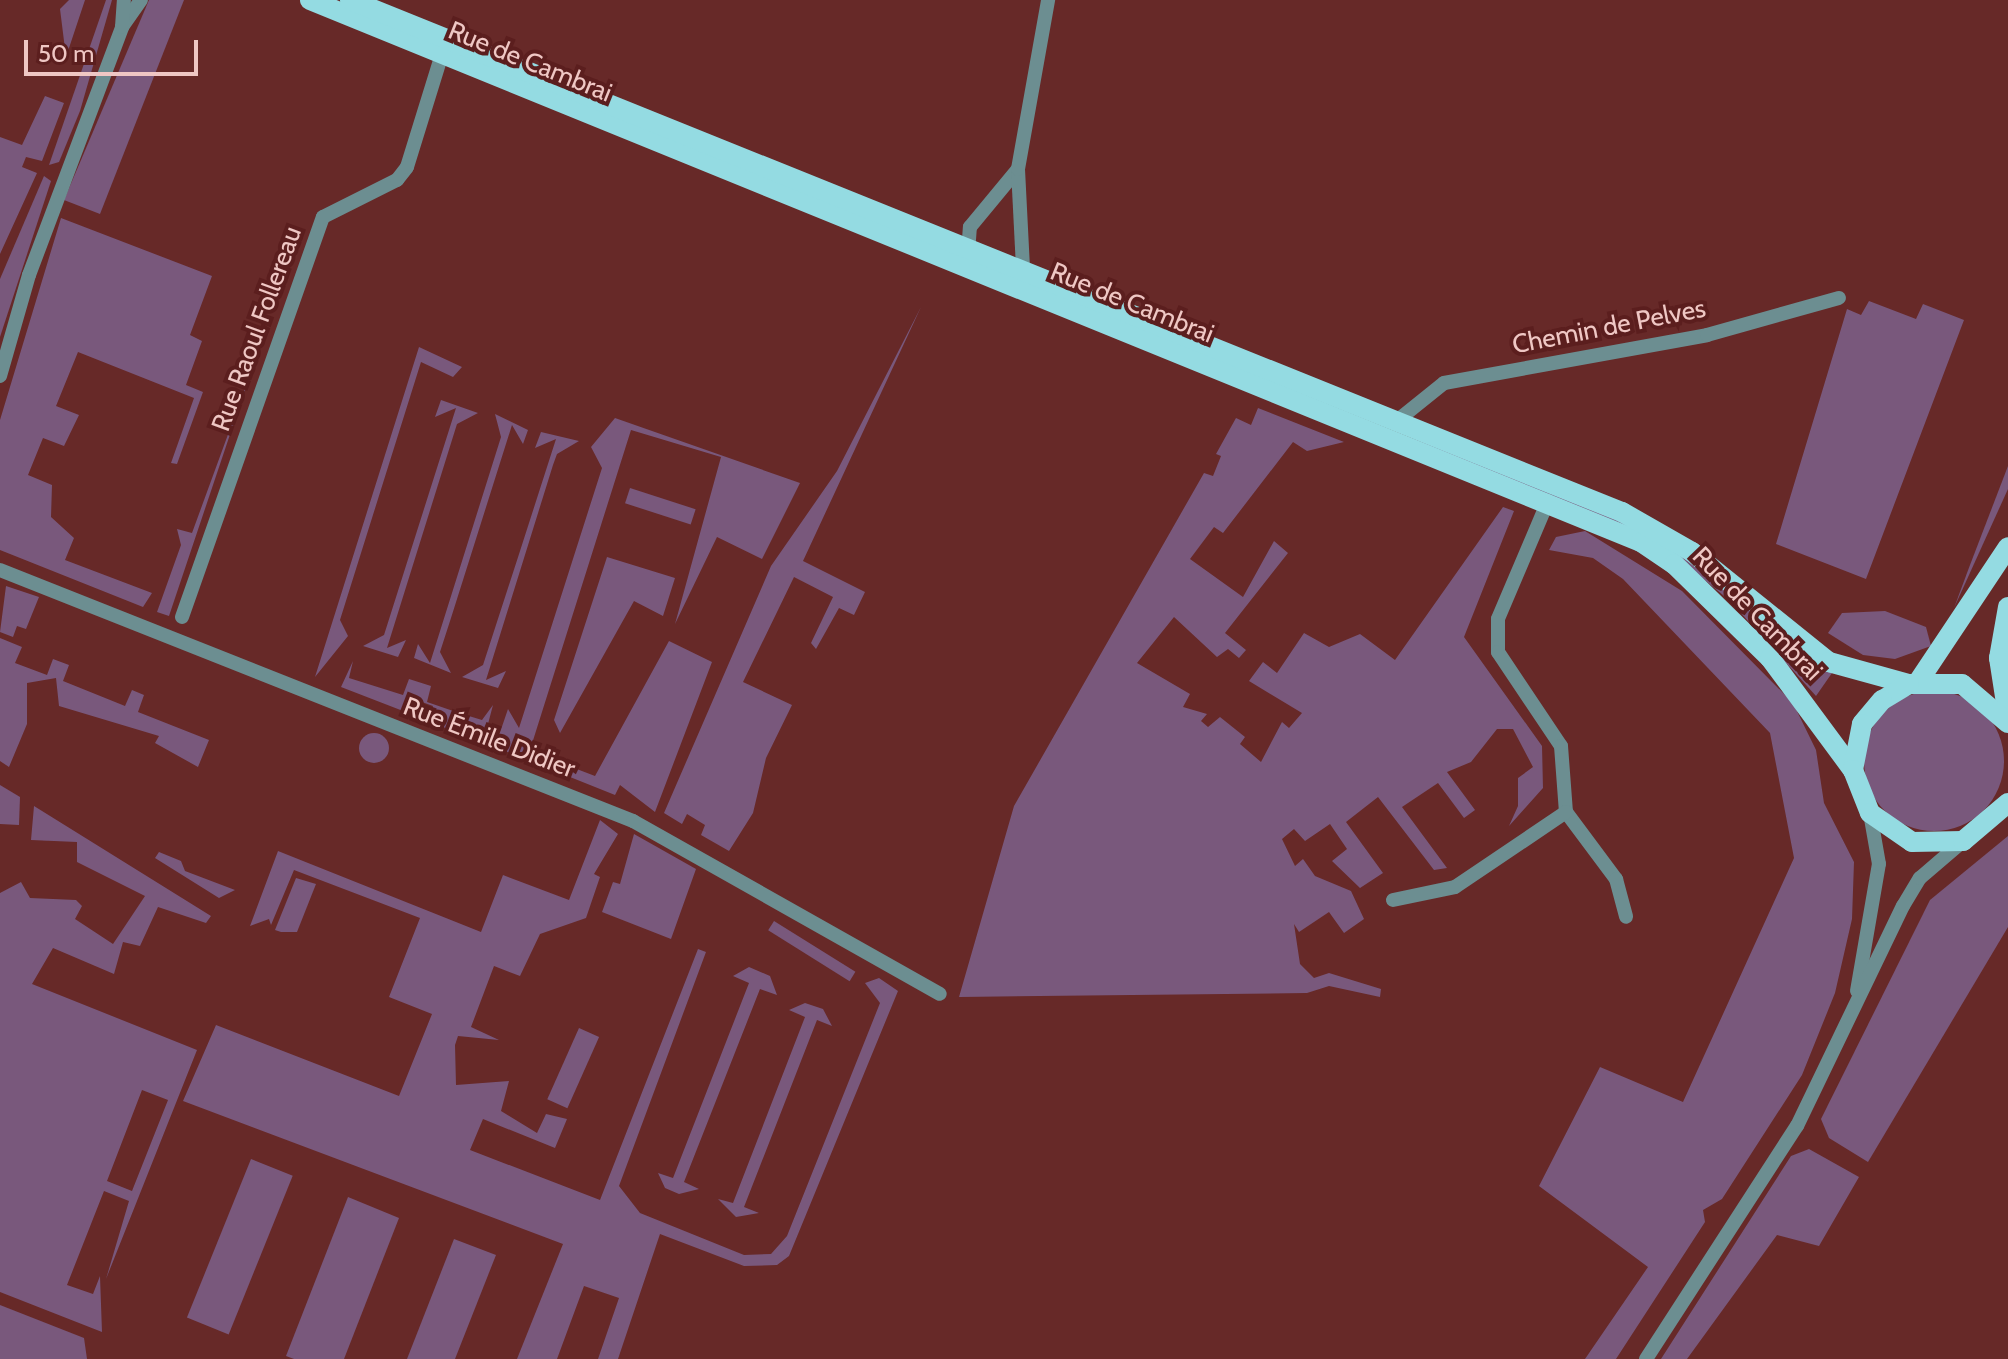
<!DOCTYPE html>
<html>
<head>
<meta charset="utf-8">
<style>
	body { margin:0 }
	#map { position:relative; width:2008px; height:1359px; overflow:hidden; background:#672928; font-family:Cabin,sans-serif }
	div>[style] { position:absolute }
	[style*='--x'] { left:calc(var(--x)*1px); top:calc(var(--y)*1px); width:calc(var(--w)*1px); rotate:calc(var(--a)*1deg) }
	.green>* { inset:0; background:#79587c; transform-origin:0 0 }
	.round { border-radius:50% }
	.minor>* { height:14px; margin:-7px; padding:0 7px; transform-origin:7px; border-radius:7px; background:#6c8e91 }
	.major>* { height:20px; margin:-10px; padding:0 10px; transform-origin:10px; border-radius:10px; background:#94dbe2 }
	span { translate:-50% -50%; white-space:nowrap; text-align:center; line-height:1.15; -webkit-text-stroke:8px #5b1e1e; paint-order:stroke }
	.street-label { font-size:26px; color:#efc7c4 }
	.scale { position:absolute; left:24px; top:40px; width:174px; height:36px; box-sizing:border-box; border:4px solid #efc7c4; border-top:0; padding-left:10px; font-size:24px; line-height:28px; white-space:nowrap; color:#efc7c4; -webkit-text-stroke:6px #5b1e1e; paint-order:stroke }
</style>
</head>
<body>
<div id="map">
	<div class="green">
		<i style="clip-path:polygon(69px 0,85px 0,66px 57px,60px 9px)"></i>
		<i style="clip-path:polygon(106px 0,112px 0,80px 111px,59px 162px,49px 165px)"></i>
		<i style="clip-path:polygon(149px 0,184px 0,100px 214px,64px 200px)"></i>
		<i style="clip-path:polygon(45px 96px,64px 103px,42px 161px,26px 157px,22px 167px,37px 173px,0 254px,0 137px,22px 145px)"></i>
		<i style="clip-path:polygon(44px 176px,51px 181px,0 337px,0 279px)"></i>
		<i style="clip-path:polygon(61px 218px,212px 276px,190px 335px,202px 341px,186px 385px,203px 392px,177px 464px,171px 463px,194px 398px,78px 352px,56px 406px,79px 415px,64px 446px,43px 438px,28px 475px,52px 485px,51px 517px,74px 538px,65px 560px,152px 593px,143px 607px,0 550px,0 420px)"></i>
		<i style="clip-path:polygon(1869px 301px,1916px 319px,1923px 304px,1964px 320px,1866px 579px,1776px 544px,1847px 309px,1861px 315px)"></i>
		<i style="clip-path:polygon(921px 307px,803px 561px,865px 592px,854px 615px,839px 608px,816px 649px,811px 643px,833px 597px,794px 577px,743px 682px,792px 705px,766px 758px,753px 813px,729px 851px,701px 835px,705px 825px,687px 814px,682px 824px,664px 813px,771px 566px,837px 471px)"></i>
		<i style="clip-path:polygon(419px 347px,462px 367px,453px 377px,421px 362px,340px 620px,348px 636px,315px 677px)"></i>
		<i style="clip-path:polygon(253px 366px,169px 616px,157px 612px,181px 545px,177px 529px,192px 533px)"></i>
		<i style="clip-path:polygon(441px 400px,478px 413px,457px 424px,387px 648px,406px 640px,398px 657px,363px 646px,384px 635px,456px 408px,435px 417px)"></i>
		<i style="clip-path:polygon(1258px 408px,1344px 442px,1307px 451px,1293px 442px,1223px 533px,1214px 527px,1190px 559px,1243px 597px,1274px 541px,1288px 553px,1225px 633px,1246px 650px,1239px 658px,1228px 649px,1217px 657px,1174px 617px,1137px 663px,1190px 694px,1183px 707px,1207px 714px,1201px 721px,1208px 727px,1220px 717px,1245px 737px,1240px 744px,1261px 762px,1282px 722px,1289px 728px,1302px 713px,1249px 681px,1263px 662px,1277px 673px,1304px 633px,1329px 647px,1360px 634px,1395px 660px,1503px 507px,1514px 511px,1464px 637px,1542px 746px,1543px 788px,1509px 826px,1518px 806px,1518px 778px,1533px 767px,1513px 729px,1497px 729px,1471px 762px,1447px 772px,1475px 810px,1464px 818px,1438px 783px,1402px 807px,1447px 868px,1434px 870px,1378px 797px,1346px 822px,1383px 873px,1360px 888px,1332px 861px,1347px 849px,1330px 824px,1305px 841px,1294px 829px,1282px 839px,1295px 866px,1303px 859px,1315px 876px,1351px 891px,1364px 919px,1344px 933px,1329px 912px,1299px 932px,1294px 924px,1300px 964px,1314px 978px,1329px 973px,1381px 989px,1380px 997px,1329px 986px,1307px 993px,959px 997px,1014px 806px,1204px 473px,1213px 476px,1221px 456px,1216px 454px,1236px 418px,1251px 425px)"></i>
		<i style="clip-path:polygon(495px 414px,528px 430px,523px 444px,512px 425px,451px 618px,440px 652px,451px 673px,414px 658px,418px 644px,430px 663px,501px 437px)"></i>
		<i style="clip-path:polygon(615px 418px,800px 483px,762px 559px,717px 537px,675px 624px,721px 457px,631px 430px,530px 750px,520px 757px,495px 747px,508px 709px,519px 728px,602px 468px,591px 447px)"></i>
		<i style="clip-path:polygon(541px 432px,579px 441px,557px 454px,553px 465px,486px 680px,506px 671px,498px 688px,462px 677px,483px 665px,520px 551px,556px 439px,535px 448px)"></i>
		<i style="clip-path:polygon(1409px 437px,1604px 512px,1676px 549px,1832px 673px,1816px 696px,1729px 600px,1673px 554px)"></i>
		<i style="clip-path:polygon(2008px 466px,2008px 489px,1954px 608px,1970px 565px)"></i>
		<i style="left:630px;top:488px;width:69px;height:16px;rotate:18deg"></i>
		<i style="clip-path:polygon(1585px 531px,1682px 591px,1793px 703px,1816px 750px,1824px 803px,1854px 862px,1852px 919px,1835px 993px,1802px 1075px,1722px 1199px,1703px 1210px,1705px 1222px,1616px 1359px,1585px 1359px,1648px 1267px,1539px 1186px,1600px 1067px,1683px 1102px,1794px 858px,1770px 733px,1623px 579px,1593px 558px,1549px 550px,1556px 537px)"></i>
		<i style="clip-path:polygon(607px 557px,675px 578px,663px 616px,634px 601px,560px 733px,554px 720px)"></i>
		<i style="clip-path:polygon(6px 586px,39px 597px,26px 629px,17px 626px,13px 637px,0 632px)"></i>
		<i style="clip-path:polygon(1885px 611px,1926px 627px,1931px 646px,1895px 659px,1863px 655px,1828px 633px,1842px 613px)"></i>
		<i style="clip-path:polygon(0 638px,22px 647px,15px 663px,47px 675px,53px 659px,69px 665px,63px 681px,125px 706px,132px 690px,144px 695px,138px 712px,209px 740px,198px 767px,155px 743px,159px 736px,59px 706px,56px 678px,27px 683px,27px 724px,9px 767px,0 761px)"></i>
		<i style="clip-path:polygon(669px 641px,712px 662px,655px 812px,620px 785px,615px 795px,545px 767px,548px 758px,595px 776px)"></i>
		<i style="clip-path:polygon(353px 661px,349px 678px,403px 695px,409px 679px,431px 686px,427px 702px,459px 713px,482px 720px,493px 705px,483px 743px,428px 721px,433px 706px,422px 702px,416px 716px,341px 687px)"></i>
		<i class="round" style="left:1864px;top:691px;width:140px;height:140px"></i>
		<i class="round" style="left:359px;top:733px;width:30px;height:30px"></i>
		<i style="clip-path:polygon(0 785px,20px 797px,19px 825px,0 824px)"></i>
		<i style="clip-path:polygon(evenodd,34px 806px,211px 916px,206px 923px,158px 907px,140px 946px,123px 942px,114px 974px,53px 948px,32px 984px,197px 1050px,106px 1279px,129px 1201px,104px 1191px,67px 1285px,93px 1294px,100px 1276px,102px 1332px,0 1292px,0 893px,21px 882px,30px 898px,76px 900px,82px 906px,75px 919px,113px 944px,145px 896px,77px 862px,77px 842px,31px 840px,34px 806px,142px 1090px,168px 1100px,132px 1191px,107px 1181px,142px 1090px)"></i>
		<i style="clip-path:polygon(600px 820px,618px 834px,594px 874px,600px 877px,586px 918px,540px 934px,520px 976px,494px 966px,471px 1027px,499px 1040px,458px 1036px,455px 1045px,456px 1085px,509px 1081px,501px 1111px,537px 1133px,546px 1114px,567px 1119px,555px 1148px,483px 1119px,470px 1150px,600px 1200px,698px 949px,706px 952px,619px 1186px,640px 1213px,744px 1255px,771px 1254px,787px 1236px,880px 1003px,865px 983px,879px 978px,898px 991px,789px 1256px,777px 1265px,744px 1266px,660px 1234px,618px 1359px,598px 1359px,619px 1298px,584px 1286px,557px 1359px,517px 1359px,563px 1244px,183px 1101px,216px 1025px,399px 1096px,432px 1014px,389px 997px,420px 918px,294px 870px,271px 925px,269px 919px,250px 926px,278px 851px,481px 932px,503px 875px,569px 900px)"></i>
		<i style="clip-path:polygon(634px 834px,696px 869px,671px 939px,602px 912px,613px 882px,620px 884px)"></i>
		<i style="clip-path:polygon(2008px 836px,2008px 927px,1868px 1162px,1829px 1138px,1821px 1119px,1930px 900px)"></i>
		<i style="clip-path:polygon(159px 852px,181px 861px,185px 871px,235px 890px,219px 898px,155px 858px)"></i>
		<i style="clip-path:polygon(296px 878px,316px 884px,297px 932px,281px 932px,275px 930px)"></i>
		<i style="left:774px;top:921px;width:96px;height:11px;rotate:32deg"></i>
		<i style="clip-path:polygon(749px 967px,770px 976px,777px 995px,760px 989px,684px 1182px,699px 1189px,679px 1194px,665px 1188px,658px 1173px,673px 1178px,749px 983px,733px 976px)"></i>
		<i style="clip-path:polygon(805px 1003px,823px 1009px,832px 1026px,817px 1020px,744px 1207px,759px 1213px,736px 1217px,718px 1199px,733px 1203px,805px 1017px,789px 1010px)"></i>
		<i style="left:579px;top:1028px;width:22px;height:78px;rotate:24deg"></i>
		<i style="clip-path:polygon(1809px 1149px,1859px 1177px,1819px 1246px,1777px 1235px,1687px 1359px,1661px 1359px,1791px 1156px)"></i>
		<i style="left:251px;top:1159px;width:45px;height:171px;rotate:22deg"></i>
		<i style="clip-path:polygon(348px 1197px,399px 1218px,344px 1359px,294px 1359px,286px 1356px)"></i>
		<i style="clip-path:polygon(454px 1239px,496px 1255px,455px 1359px,407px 1359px)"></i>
		<i style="clip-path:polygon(0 1305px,84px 1338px,87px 1359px,0 1359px)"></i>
	</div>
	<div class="minor">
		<i style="--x:122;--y:27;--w:33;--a:-55"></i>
		<i style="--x:968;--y:254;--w:27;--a:-86"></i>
		<i style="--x:970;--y:227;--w:75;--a:-50.4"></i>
		<i style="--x:1023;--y:268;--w:99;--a:-92.9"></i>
		<i style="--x:1018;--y:169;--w:172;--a:-79.9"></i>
		<i style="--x:0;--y:376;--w:105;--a:-74"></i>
		<i style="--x:29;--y:275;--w:265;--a:-69.4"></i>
		<i style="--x:122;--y:27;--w:27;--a:-86"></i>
		<i style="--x:1398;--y:420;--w:59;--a:-38.8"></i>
		<i style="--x:1444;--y:383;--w:267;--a:-10.3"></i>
		<i style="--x:1707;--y:335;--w:137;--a:-15.7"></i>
		<i style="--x:1548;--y:501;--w:128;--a:113"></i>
		<i style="--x:1498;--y:619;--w:33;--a:90"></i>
		<i style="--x:1498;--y:652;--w:113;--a:56.2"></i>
		<i style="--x:1561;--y:746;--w:66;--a:85.7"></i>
		<i style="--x:1566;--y:812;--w:84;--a:53.3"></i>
		<i style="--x:1616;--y:879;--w:39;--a:75"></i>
		<i style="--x:0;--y:570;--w:681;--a:21.63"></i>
		<i style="--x:633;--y:821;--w:352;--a:29.4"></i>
		<i style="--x:182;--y:617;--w:424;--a:-70.6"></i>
		<i style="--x:323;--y:217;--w:83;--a:-26.6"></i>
		<i style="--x:397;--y:180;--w:16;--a:-52"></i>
		<i style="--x:407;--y:167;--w:118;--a:-72.8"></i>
		<i style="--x:1393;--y:900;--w:63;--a:-11.8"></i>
		<i style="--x:1455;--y:887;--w:134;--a:-34"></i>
		<i style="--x:1857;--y:991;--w:129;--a:-80.2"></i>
		<i style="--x:1879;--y:864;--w:52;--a:-100"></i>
		<i style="--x:1646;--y:1359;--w:278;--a:-57.1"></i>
		<i style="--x:1797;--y:1126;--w:244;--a:-64.3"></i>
		<i style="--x:1903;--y:906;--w:33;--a:-59"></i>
		<i style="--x:1920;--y:878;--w:57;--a:-40.7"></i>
	</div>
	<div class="major">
		<i style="--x:310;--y:0;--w:1437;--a:22.16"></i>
		<i style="--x:1641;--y:542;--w:40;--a:34"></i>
		<i style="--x:1674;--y:564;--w:134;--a:44.4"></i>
		<i style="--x:1770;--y:658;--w:139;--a:53.5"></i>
		<i style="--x:350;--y:0;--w:1371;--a:21.93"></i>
		<i style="--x:1622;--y:512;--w:81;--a:29.7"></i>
		<i style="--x:1692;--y:552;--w:176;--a:38.8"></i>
		<i style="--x:1829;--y:662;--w:83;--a:15.4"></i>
		<i style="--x:2008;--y:607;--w:52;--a:100"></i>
		<i style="--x:1999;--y:658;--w:59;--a:81.2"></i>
		<i style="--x:1918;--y:682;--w:162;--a:-56.3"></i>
		<i style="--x:2008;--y:723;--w:60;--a:-139.7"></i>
		<i style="--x:1962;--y:684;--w:53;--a:180"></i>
		<i style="--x:1909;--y:684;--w:31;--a:149"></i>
		<i style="--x:1882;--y:700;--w:31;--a:130"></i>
		<i style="--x:1862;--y:724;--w:47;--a:101.1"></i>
		<i style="--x:1853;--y:770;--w:46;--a:68.4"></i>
		<i style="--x:1870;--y:813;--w:51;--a:34.6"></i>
		<i style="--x:1912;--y:842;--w:51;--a:-1.1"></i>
		<i style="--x:1963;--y:841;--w:59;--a:-40.2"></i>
	</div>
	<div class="street-label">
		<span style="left:530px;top:62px;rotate:22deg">Rue de Cambrai</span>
		<span style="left:1132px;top:303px;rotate:22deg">Rue de Cambrai</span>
		<span style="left:1609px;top:327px;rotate:-11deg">Chemin de Pelves</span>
		<span style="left:257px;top:329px;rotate:-70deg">Rue Raoul Follereau</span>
		<span style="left:1757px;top:614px;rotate:46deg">Rue de Cambrai</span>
		<span style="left:489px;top:738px;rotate:21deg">Rue Émile Didier</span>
	</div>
	<div class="scale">50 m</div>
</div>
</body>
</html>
